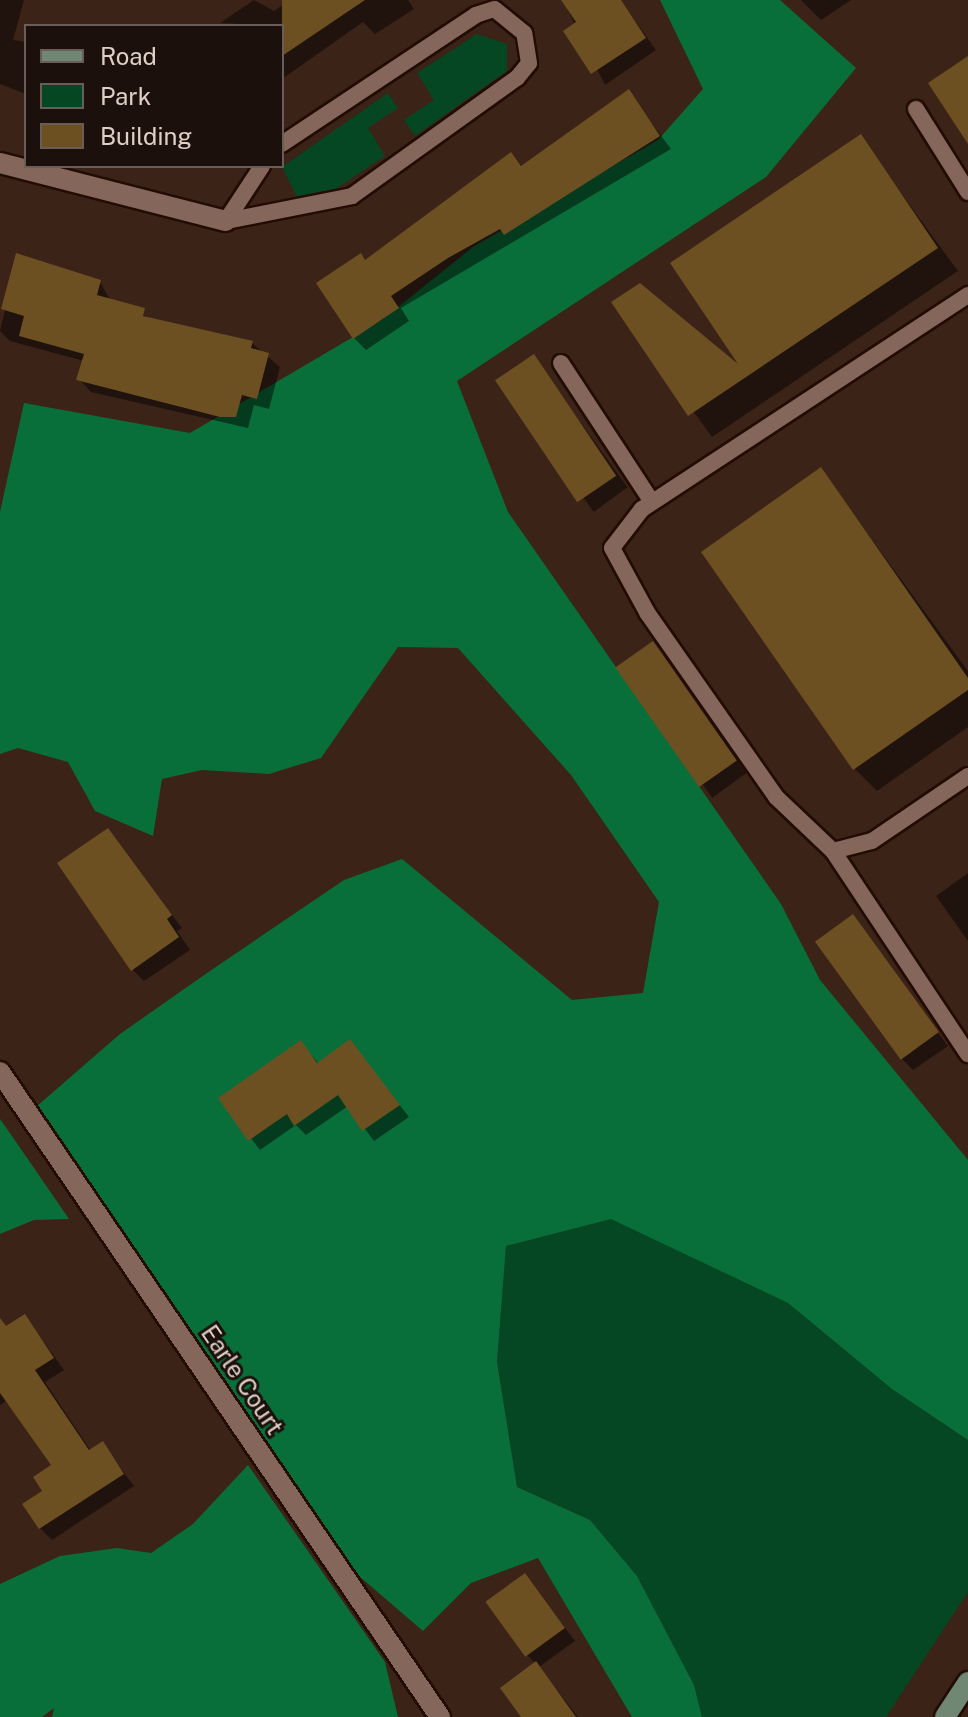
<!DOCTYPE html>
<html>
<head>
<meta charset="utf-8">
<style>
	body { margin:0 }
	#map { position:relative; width:968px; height:1717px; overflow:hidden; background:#3c2318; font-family:"Public Sans",sans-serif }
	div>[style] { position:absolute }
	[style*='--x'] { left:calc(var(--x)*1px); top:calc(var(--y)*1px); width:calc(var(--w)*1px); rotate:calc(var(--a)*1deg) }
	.green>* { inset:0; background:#054623 }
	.forest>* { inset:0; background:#086f3a }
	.shadow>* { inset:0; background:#0007; transform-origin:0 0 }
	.building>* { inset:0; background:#6c5022; transform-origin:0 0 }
	.roads { filter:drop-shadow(2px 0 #220c03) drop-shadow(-2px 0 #220c03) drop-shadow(0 2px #220c03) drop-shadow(0 -2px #220c03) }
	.lane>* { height:16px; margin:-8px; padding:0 8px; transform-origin:8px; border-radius:8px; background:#84675a }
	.street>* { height:20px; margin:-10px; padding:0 10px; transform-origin:10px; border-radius:10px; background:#84675a }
	.secondary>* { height:20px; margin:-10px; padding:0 10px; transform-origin:10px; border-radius:10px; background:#708873 }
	span { translate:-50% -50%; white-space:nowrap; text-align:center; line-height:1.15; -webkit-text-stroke:6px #1b100b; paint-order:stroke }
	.street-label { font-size:24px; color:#e0cfc7 }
	.legend { position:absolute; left:24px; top:24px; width:260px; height:144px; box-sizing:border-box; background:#1b100b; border:2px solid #6a5c56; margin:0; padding:10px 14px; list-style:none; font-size:24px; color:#e0cfc7 }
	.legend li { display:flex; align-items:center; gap:16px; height:40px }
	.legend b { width:40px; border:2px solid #6a5c56 }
</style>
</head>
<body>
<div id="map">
	<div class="green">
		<i style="clip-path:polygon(477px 34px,507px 44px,507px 71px,415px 136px,404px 120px,434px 100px,417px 73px)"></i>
		<i style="clip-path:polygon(388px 93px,398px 108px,368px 128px,385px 156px,319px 200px,299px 201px,282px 167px)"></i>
		<i style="clip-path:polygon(611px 1218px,788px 1303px,892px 1389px,968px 1440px,968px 1592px,886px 1717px,702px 1717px,694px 1685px,637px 1576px,590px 1520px,517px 1487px,497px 1362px,506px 1246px)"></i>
	</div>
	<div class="forest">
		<i style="clip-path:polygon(660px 0,780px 0,856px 68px,766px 177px,457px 381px,508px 512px,781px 904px,820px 980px,968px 1160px,968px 1440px,892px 1389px,788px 1303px,611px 1219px,506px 1246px,497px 1362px,517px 1487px,590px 1520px,637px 1576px,694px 1685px,702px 1717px,632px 1717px,538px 1558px,471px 1583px,423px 1631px,317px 1540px,29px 1113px,120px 1034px,207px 973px,344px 880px,402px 859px,572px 1000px,643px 993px,659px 902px,571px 775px,458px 648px,398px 647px,321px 758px,269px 774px,202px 770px,162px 779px,153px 836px,95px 811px,68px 762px,18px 748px,0 754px,0 512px,24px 403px,190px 433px,382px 320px,473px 247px,658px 140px,703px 89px)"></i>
		<i style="clip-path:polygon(0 1119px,12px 1136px,69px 1219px,34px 1220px,0 1234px)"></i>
		<i style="clip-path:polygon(248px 1465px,385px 1662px,398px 1717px,52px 1717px,54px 1708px,42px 1717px,0 1717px,0 1584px,60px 1556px,117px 1548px,151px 1553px,193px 1524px)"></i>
	</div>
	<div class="shadow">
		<i style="clip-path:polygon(0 0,24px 0,13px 40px,26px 42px,26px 94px,0 84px)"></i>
		<i style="clip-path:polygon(254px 0,274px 11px,290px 0,408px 0,414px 9px,375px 34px,363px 22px,282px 79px,282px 26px,220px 23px)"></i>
		<i style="clip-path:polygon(563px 0,620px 0,656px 50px,605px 85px)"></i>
		<i style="clip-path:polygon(801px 0,851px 0,821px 20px)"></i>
		<i style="clip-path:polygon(628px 92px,671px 149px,401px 308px,409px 321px,366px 350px,354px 338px,366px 262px,511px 154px,523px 167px)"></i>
		<i style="clip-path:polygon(860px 137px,958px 271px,712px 437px,614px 303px,744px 372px)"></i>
		<i style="clip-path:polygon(18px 256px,100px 282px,110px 300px,154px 320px,252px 343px,280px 367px,269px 409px,254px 405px,248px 428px,91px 392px,79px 379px,84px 361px,10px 341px,0 331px)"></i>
		<i style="left:533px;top:357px;width:161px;height:42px;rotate:54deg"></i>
		<i style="clip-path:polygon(821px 470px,968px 671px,968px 727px,877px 791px,855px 769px)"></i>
		<i style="left:653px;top:643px;width:160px;height:43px;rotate:54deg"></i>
		<i style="clip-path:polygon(107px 831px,182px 928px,177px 931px,190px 950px,144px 981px,132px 969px)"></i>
		<i style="clip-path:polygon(968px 873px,968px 941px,936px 896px)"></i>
		<i style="clip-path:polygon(853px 917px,948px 1046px,913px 1070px,901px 1058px)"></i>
		<i style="clip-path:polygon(350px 1042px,409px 1117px,374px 1141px,348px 1106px,306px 1135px,296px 1125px,260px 1150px,221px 1099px,301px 1043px,319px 1064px)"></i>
		<i style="clip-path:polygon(25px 1316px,64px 1370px,45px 1382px,91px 1451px,102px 1443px,134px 1486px,52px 1540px,40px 1528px,54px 1466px,11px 1398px,0 1405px,0 1335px)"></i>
		<i style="clip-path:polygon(525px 1575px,575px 1641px,539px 1667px,578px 1717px,524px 1717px,536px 1664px,527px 1655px)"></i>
	</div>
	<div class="building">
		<i style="clip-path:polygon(282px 0,365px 0,282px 56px)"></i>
		<i style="clip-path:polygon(561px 0,621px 0,646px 38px,591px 74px,563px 31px,576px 22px)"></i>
		<i style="clip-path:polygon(968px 56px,968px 144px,928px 83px)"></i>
		<i style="clip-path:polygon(629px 89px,660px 136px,504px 235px,500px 229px,448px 258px,391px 296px,399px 308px,353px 339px,316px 283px,361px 253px,365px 260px,511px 152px,521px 166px)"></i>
		<i style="clip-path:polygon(861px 134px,938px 248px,688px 416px,611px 302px,640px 283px,738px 364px,670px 263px)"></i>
		<i style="clip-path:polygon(16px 253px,101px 280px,97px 295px,145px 308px,143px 316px,253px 341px,251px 348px,269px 353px,257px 399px,242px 395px,236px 417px,220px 417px,76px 380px,84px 354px,19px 336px,24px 316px,1px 309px)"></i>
		<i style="left:534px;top:354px;width:147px;height:47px;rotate:56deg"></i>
		<i style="clip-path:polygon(821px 467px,968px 678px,968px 690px,853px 770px,701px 552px)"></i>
		<i style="left:653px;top:641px;width:146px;height:46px;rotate:55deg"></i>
		<i style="clip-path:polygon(108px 828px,172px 915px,167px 919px,179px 937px,131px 971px,57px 863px)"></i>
		<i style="left:853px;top:914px;width:146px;height:47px;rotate:54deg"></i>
		<i style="clip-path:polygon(350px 1039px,400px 1105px,362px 1131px,338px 1095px,294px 1126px,287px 1114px,248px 1141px,218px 1098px,301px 1040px,317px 1063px)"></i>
		<i style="clip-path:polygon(25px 1314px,54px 1358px,35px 1370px,89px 1450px,103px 1441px,124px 1474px,39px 1529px,22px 1504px,42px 1491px,33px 1477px,51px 1465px,0 1393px,0 1318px,6px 1326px)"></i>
		<i style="left:525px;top:1573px;width:68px;height:49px;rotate:54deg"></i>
		<i style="clip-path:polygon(536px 1661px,576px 1717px,521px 1717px,500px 1688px)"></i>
	</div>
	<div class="roads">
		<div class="lane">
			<i style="--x:916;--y:109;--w:98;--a:57.9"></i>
			<i style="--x:226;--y:221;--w:128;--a:-11.2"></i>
			<i style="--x:352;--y:196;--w:203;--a:-35.6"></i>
			<i style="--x:517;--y:78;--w:19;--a:-51"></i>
			<i style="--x:529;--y:63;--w:30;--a:-99"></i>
			<i style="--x:524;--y:33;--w:38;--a:-141"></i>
			<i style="--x:494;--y:9;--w:19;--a:162"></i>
			<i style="--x:476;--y:15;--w:233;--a:146.4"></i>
			<i style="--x:226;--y:221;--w:66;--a:-56.8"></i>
			<i style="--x:968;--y:295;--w:390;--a:146.7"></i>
			<i style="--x:642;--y:509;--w:49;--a:127.6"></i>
			<i style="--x:612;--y:548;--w:75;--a:61.4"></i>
			<i style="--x:648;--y:614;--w:223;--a:55"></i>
			<i style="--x:776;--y:797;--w:79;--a:43.5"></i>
			<i style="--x:833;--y:851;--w:40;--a:-14.4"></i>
			<i style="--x:872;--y:841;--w:116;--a:-34.1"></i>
			<i style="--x:561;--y:363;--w:166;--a:56.8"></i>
			<i style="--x:833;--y:851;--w:244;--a:56.4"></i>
		</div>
		<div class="street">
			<i style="--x:0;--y:163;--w:233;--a:14.4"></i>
			<i style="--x:0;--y:1072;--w:781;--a:55.7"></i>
		</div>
		<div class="secondary">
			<i style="--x:945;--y:1717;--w:42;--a:-56.7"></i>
		</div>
	</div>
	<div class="street-label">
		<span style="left:242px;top:1380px;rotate:56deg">Earle Court</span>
	</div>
	<ul class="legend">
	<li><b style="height:10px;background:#708873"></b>Road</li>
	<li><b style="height:22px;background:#054623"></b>Park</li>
	<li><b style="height:22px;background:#6c5022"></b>Building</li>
	</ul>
</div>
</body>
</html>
